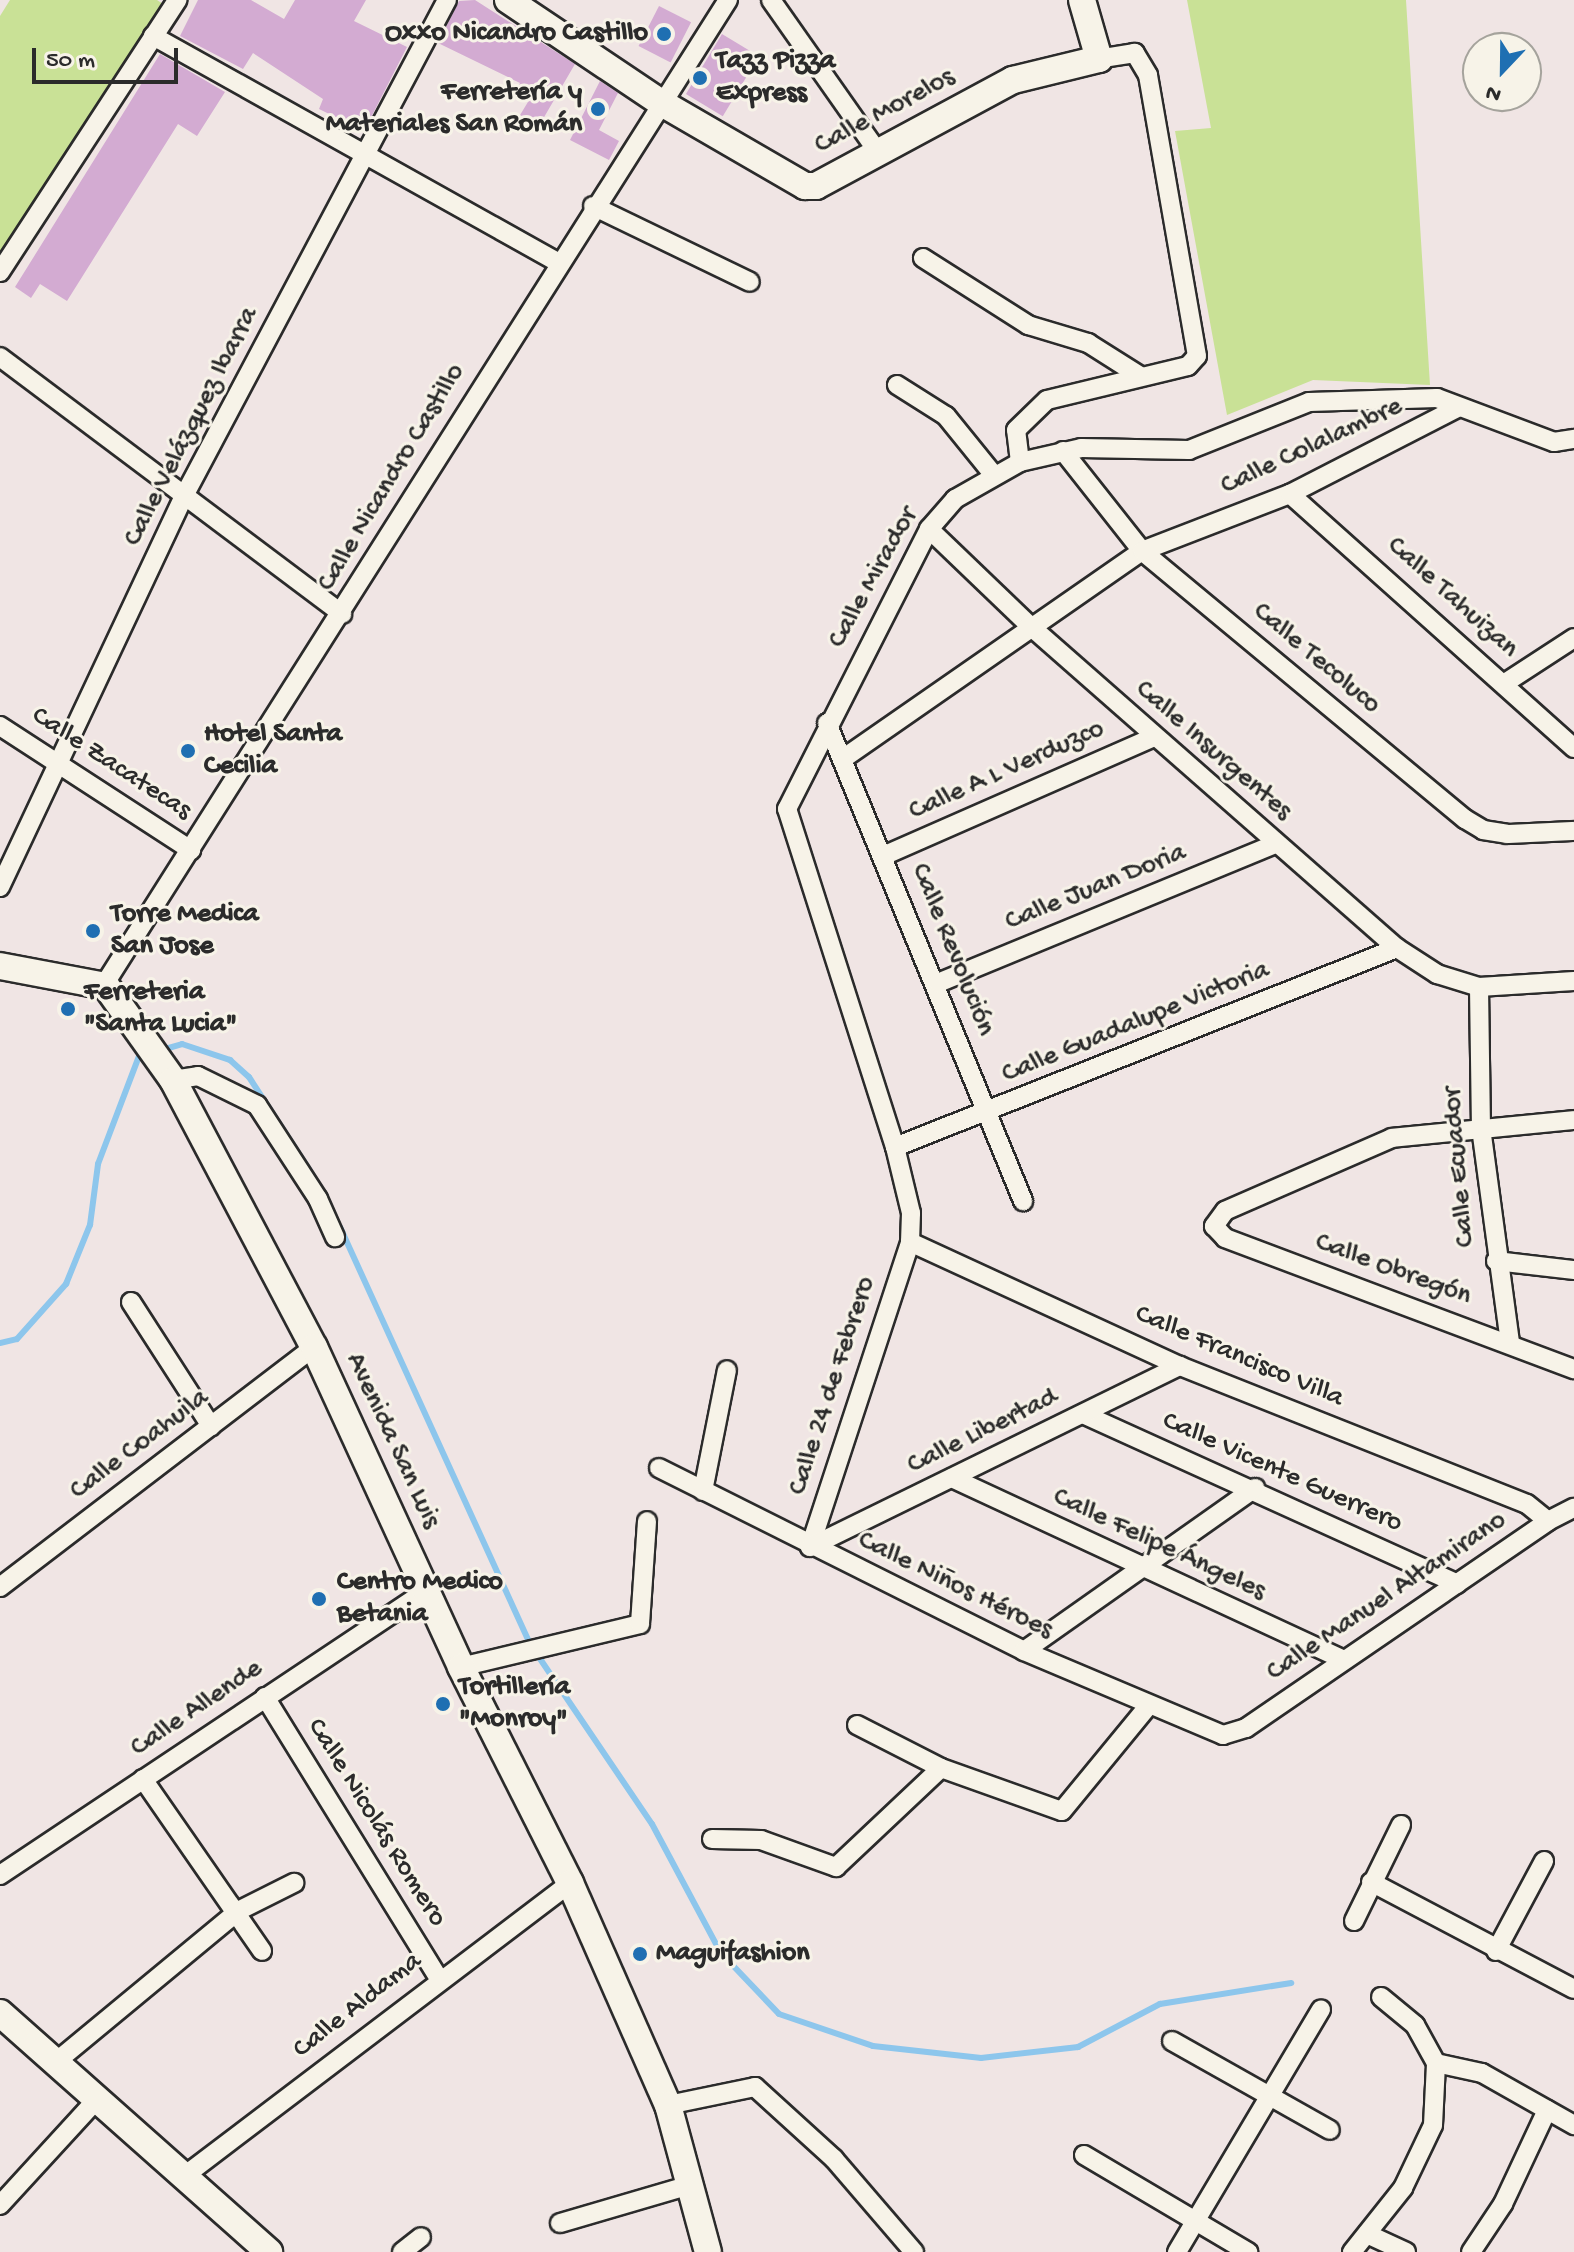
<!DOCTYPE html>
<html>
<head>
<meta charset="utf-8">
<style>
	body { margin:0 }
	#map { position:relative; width:1574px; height:2252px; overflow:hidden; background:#f0e5e4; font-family:"Gochi Hand",sans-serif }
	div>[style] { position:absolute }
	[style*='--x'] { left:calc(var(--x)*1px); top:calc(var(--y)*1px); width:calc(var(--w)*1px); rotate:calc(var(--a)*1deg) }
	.green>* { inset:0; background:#c9e196 }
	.stream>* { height:6px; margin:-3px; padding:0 3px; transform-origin:3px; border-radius:3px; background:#8dc6ec }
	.building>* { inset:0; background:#d3abd2; transform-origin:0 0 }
	.roads { filter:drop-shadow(2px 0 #2b2b2b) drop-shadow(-2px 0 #2b2b2b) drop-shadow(0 2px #2b2b2b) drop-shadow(0 -2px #2b2b2b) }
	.street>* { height:18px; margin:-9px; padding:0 9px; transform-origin:9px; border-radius:9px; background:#f7f3e8 }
	.secondary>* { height:26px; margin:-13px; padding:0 13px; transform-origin:13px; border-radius:13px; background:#f7f3e8 }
	.dots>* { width:22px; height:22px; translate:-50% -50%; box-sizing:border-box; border:4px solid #f7f3e8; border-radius:50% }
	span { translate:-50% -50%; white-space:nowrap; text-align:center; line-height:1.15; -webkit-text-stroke:6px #f7f3e8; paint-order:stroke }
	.poi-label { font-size:28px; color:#2b2b2b; font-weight:700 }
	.right { translate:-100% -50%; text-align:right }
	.left { translate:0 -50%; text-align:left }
	.street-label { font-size:28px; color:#2b2b2b }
	.north { position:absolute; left:1462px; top:32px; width:80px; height:80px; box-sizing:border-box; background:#f7f3e8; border:2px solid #a5a39c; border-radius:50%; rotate:202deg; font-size:22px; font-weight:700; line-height:32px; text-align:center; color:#2b2b2b }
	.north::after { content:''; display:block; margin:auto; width:28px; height:36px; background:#1f6fb2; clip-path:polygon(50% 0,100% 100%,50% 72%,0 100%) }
	.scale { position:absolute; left:32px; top:48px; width:146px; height:36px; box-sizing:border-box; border:4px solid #2b2b2b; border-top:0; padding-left:10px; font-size:24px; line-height:28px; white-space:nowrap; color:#2b2b2b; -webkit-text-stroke:6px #f7f3e8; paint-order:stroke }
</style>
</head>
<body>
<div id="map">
	<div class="green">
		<i style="clip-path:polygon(10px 0,157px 0,166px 6px,0 259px,0 16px)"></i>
		<i style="clip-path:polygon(1187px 0,1406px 0,1430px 385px,1313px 380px,1227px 415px,1175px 131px,1211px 128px)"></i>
	</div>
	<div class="stream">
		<i style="--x:158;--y:1051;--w:25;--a:-16"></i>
		<i style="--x:182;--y:1044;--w:51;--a:18.4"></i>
		<i style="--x:230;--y:1060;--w:25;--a:42"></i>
		<i style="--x:249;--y:1077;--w:112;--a:57"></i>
		<i style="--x:340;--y:1227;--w:458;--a:65.5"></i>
		<i style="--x:530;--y:1644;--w:217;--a:55.9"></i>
		<i style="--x:652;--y:1824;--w:146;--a:61.9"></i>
		<i style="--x:721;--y:1953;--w:84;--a:46.4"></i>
		<i style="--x:779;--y:2014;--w:99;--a:18.8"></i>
		<i style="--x:873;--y:2046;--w:109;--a:6.3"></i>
		<i style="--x:981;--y:2058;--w:98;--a:-6.5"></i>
		<i style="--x:1078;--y:2047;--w:93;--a:-27.7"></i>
		<i style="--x:1160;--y:2004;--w:133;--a:-9.1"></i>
		<i style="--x:0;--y:1343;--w:17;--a:-13"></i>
		<i style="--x:17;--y:1339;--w:74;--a:-48.3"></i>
		<i style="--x:66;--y:1284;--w:64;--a:-67.9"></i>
		<i style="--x:90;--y:1225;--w:62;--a:-82.5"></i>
		<i style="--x:98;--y:1164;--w:116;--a:-69.2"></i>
		<i style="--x:139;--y:1056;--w:9;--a:-13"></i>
	</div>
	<div class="building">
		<i style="clip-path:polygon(198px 0,251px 0,284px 19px,295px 0,366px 0,354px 21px,407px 47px,364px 131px,319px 109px,323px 99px,253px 53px,243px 69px,180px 36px)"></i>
		<i style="clip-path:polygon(475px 0,575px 64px,536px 131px,517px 120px,531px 97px,517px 89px,520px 83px,438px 43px,459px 1px)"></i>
		<i style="left:659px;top:6px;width:36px;height:45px;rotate:27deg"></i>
		<i style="left:722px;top:34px;width:43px;height:70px;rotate:31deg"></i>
		<i style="clip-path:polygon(160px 54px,225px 92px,197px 136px,178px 124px,67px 301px,40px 284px,31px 298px,15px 287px)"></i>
		<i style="clip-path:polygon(600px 81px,618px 93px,599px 130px,619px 141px,609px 160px,570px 140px)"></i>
	</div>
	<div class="roads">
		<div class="street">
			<i style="--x:771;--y:0;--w:184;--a:54.9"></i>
			<i style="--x:153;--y:36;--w:463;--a:29.2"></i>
			<i style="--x:593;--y:206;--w:174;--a:25.8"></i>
			<i style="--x:923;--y:258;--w:125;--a:32.5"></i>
			<i style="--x:1028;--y:325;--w:63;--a:16.7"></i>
			<i style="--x:1088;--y:343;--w:62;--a:32.4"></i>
			<i style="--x:0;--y:272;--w:325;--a:-56.9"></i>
			<i style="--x:0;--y:357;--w:428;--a:36.9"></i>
			<i style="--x:897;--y:385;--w:58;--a:32.3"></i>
			<i style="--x:946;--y:416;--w:75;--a:51"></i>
			<i style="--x:1063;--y:451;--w:127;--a:51.7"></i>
			<i style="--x:1142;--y:551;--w:420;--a:39.7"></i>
			<i style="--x:1465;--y:819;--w:21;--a:31"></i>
			<i style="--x:1483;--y:830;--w:24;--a:9"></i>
			<i style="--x:1507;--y:834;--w:67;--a:-2.6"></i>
			<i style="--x:1020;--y:462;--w:32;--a:-97"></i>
			<i style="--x:1016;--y:430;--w:43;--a:-44.1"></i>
			<i style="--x:1047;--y:400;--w:145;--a:-13.6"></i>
			<i style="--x:1188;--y:366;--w:13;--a:-48"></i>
			<i style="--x:1197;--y:356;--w:285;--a:-99.9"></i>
			<i style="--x:1148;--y:75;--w:26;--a:-121"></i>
			<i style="--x:1135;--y:53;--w:36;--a:171"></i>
			<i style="--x:1290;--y:494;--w:381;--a:41.8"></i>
			<i style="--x:929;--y:529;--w:139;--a:43.8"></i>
			<i style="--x:1029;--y:625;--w:490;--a:41.3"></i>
			<i style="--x:1397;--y:948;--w:48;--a:33"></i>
			<i style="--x:1437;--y:974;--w:44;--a:17.2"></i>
			<i style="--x:1479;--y:987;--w:95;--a:-3.6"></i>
			<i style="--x:1505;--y:683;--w:82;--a:-33.1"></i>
			<i style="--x:827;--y:723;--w:517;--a:67.7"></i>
			<i style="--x:0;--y:726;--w:228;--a:33"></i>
			<i style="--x:844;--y:758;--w:363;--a:-34.8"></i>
			<i style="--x:1142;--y:551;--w:159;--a:-21.1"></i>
			<i style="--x:1290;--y:494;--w:190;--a:-27.2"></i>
			<i style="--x:883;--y:856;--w:296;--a:-23.7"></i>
			<i style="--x:0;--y:887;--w:432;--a:-64.8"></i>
			<i style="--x:184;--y:496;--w:561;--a:-62.07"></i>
			<i style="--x:938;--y:983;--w:365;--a:-22.4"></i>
			<i style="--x:104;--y:985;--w:1166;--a:-57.65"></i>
			<i style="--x:1479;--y:987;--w:141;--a:89.2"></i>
			<i style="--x:1481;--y:1128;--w:216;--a:82.3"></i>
			<i style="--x:173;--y:1080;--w:25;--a:-9"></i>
			<i style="--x:198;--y:1076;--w:66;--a:26.2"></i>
			<i style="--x:257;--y:1105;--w:112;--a:57"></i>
			<i style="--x:318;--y:1199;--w:42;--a:65.9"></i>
			<i style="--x:1574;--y:1120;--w:183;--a:174.4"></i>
			<i style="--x:1392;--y:1138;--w:182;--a:156.4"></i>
			<i style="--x:1225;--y:1211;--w:19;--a:126"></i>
			<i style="--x:1214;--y:1226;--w:16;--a:47"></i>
			<i style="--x:1225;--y:1238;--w:373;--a:20.6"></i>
			<i style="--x:895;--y:1147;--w:540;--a:-21.62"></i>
			<i style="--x:910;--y:1242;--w:297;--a:24.7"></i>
			<i style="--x:1180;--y:1366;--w:373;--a:21.7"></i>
			<i style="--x:1527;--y:1504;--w:27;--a:39"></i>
			<i style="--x:1496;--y:1261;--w:79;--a:6.6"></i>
			<i style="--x:131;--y:1302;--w:148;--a:57.2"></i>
			<i style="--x:1083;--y:1414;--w:411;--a:24.4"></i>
			<i style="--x:659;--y:1468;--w:408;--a:26.6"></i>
			<i style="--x:1024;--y:1651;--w:216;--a:22.9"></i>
			<i style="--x:1223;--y:1735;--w:24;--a:-17"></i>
			<i style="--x:1246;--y:1728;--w:366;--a:-34.4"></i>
			<i style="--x:1548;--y:1521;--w:29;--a:-27"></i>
			<i style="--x:952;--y:1478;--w:432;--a:24.9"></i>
			<i style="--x:703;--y:1491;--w:123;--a:-78.8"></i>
			<i style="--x:810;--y:1547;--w:321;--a:-71.8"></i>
			<i style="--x:910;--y:1242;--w:29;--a:-88"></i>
			<i style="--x:911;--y:1213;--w:68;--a:-103.6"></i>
			<i style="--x:895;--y:1147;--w:355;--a:-107.7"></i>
			<i style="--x:787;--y:809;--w:314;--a:-63.1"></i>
			<i style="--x:929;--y:529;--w:40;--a:-49"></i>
			<i style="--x:955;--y:499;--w:75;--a:-29.6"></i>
			<i style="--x:1020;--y:462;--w:63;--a:-12.9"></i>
			<i style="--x:1081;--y:448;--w:108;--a:1.1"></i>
			<i style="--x:1189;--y:450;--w:129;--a:-21.8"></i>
			<i style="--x:1309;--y:402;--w:128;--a:-1.8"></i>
			<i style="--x:1437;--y:398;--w:125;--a:20.6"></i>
			<i style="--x:1554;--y:442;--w:20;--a:-9"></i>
			<i style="--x:810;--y:1547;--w:412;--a:-26.1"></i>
			<i style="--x:0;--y:1587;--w:395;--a:-37.4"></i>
			<i style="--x:1024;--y:1651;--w:283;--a:-35.2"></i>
			<i style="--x:461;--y:1667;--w:184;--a:-13.5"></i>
			<i style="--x:640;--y:1624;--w:103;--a:-86.1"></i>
			<i style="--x:265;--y:1697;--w:331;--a:58.3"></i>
			<i style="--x:857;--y:1725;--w:94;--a:27.1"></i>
			<i style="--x:941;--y:1768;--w:128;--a:19.6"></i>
			<i style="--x:1062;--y:1811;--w:137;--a:-50.6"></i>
			<i style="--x:143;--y:1779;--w:209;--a:55.3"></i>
			<i style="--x:712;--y:1839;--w:49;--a:1.2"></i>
			<i style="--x:761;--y:1840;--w:80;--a:19.8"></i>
			<i style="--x:836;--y:1867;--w:144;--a:-43.3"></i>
			<i style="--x:0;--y:1875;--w:512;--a:-33.69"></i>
			<i style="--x:1371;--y:1882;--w:229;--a:27.8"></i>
			<i style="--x:1354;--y:1921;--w:107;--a:-63.9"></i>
			<i style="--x:1496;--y:1951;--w:102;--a:-61.9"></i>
			<i style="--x:1172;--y:2041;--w:181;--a:29.4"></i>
			<i style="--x:57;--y:2061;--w:235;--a:-39.6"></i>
			<i style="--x:238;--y:1911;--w:63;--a:-26.6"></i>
			<i style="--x:1436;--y:2063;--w:47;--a:12.3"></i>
			<i style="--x:1482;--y:2073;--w:106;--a:29.5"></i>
			<i style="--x:668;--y:2105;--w:89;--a:-11.7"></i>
			<i style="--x:755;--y:2087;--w:107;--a:42.3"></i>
			<i style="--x:834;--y:2159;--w:123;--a:49.3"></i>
			<i style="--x:1084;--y:2155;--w:191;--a:30.6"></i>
			<i style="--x:183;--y:2177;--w:486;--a:-37.2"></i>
			<i style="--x:0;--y:2205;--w:147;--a:-47.5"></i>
			<i style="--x:560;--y:2223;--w:135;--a:-16.3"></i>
			<i style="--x:1367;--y:2234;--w:43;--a:24.8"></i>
			<i style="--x:402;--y:2252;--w:24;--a:-38"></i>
			<i style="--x:1177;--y:2252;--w:282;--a:-59.3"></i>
			<i style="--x:1352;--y:2252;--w:82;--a:-51.4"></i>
			<i style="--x:1403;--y:2188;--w:70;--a:-64.5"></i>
			<i style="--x:1433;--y:2125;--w:62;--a:-87.2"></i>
			<i style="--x:1436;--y:2063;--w:43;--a:-118.9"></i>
			<i style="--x:1415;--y:2025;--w:44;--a:-140.5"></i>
			<i style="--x:1471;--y:2252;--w:58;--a:-56.3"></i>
			<i style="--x:1503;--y:2204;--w:104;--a:-64.9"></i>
		</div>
		<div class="secondary">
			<i style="--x:508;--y:0;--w:183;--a:33.9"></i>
			<i style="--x:660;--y:102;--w:168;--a:30.1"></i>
			<i style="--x:805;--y:186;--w:11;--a:0"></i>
			<i style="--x:816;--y:186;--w:224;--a:-28.3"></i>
			<i style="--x:1013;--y:80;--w:89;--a:-13.7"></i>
			<i style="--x:1099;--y:59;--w:61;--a:-106.1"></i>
			<i style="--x:0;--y:966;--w:108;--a:10.7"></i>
			<i style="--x:106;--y:986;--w:115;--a:54.5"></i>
			<i style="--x:173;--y:1080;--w:302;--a:62.2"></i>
			<i style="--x:314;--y:1347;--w:352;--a:65.3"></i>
			<i style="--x:461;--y:1667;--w:242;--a:63.2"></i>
			<i style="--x:570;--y:1883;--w:243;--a:66.2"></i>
			<i style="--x:668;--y:2105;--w:152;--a:74.8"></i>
			<i style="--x:0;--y:2013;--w:360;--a:41.6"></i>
		</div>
	</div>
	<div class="dots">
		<i style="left:664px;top:34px;background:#1f6fb2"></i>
		<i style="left:700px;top:78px;background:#1f6fb2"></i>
		<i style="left:598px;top:109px;background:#1f6fb2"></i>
		<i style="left:188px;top:751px;background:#1f6fb2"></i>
		<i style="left:93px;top:931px;background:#1f6fb2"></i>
		<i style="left:68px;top:1009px;background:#1f6fb2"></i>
		<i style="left:319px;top:1599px;background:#1f6fb2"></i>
		<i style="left:443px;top:1704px;background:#1f6fb2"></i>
		<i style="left:640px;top:1954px;background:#1f6fb2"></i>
	</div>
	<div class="poi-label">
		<span class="right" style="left:648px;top:34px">Oxxo Nicandro Castillo</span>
		<span class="left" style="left:716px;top:78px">Tazz Pizza<br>Express</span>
		<span class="right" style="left:582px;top:109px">Ferretería y<br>Materiales San Román</span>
		<span class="left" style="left:204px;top:751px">Hotel Santa<br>Cecilia</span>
		<span class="left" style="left:111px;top:931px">Torre Medica<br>San Jose</span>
		<span class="left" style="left:84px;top:1009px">Ferreteria<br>"Santa Lucia"</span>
		<span class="left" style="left:337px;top:1599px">Centro Medico<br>Betania</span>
		<span class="left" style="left:459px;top:1704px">Tortillería<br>"Monroy"</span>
		<span class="left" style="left:656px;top:1954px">Maguifashion</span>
	</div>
	<div class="street-label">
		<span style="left:885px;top:112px;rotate:-28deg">Calle Morelos</span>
		<span style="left:192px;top:427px;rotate:-63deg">Calle Velázquez Ibarra</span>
		<span style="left:1312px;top:447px;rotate:-25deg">Calle Colalambre</span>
		<span style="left:392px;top:478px;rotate:-59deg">Calle Nicandro Castillo</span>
		<span style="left:874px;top:578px;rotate:-61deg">Calle Mirador</span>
		<span style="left:1452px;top:598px;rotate:42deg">Calle Tahuizan</span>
		<span style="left:1316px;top:659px;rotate:40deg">Calle Tecoluco</span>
		<span style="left:1213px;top:751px;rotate:41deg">Calle Insurgentes</span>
		<span style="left:111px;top:764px;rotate:33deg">Calle Zacatecas</span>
		<span style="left:1007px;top:771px;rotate:-24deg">Calle A L Verduzco</span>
		<span style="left:1096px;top:888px;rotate:-22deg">Calle Juan Doria</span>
		<span style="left:952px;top:950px;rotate:68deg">Calle Revolución</span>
		<span style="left:1136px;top:1023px;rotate:-22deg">Calle Guadalupe Victoria</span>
		<span style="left:1460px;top:1167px;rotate:-95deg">Calle Ecuador</span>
		<span style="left:1393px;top:1270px;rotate:20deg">Calle Obregón</span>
		<span style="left:1239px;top:1357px;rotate:23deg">Calle Francisco Villa</span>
		<span style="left:833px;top:1386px;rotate:-72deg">Calle 24 de Febrero</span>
		<span style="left:983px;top:1432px;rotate:-26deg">Calle Libertad</span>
		<span style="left:392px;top:1441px;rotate:65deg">Avenida San Luis</span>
		<span style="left:140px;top:1445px;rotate:-37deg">Calle Coahuila</span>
		<span style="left:1282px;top:1473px;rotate:24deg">Calle Vicente Guerrero</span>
		<span style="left:1159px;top:1545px;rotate:25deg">Calle Felipe Ángeles</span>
		<span style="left:955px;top:1586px;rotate:26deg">Calle Niños Héroes</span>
		<span style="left:1387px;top:1597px;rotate:-34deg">Calle Manuel Altamirano</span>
		<span style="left:197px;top:1709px;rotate:-34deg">Calle Allende</span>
		<span style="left:376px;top:1823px;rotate:58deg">Calle Nicolás Romero</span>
		<span style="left:358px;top:2006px;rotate:-38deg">Calle Aldama</span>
	</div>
	<div class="north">N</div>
	<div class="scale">50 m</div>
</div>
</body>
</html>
